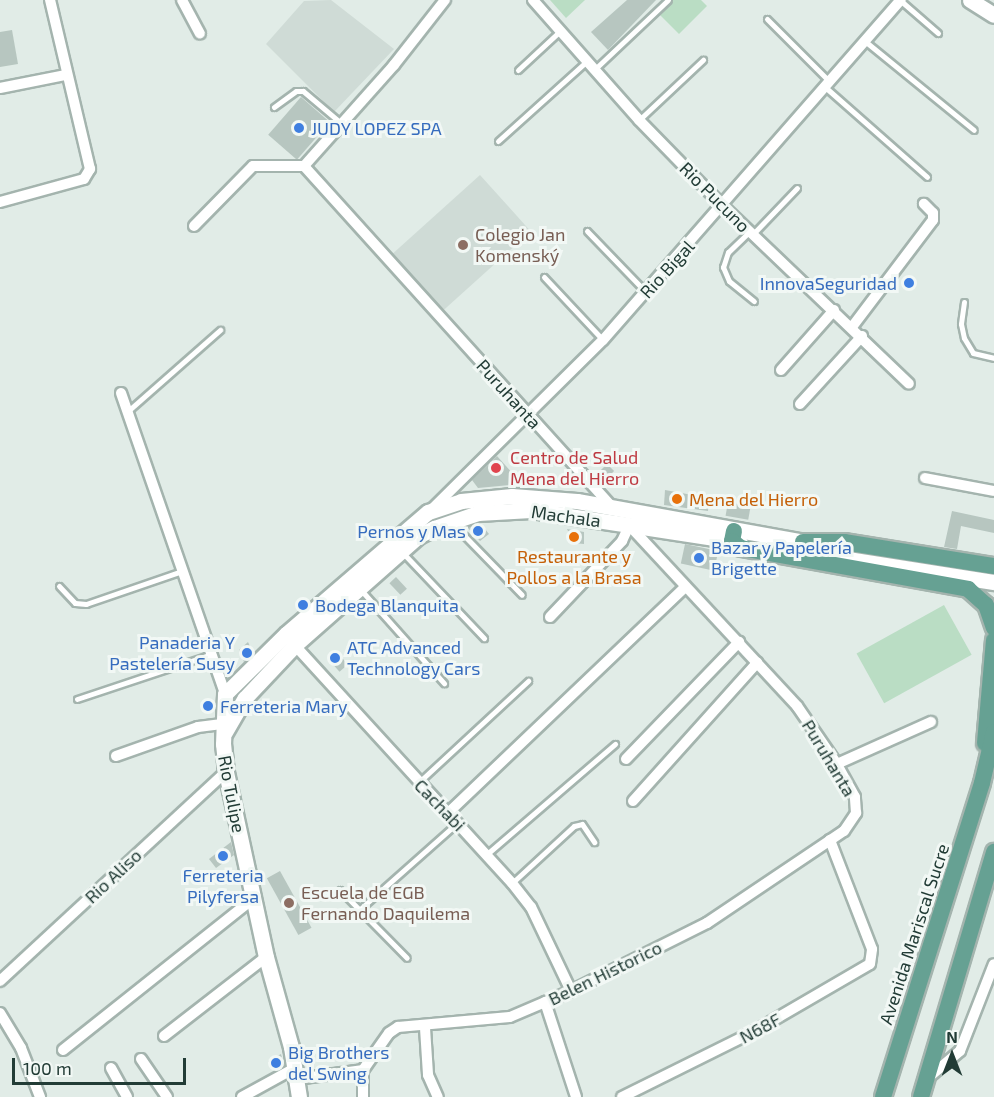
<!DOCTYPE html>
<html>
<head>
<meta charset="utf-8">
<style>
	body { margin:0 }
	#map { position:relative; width:994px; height:1097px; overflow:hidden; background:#e1ece7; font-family:"Exo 2",sans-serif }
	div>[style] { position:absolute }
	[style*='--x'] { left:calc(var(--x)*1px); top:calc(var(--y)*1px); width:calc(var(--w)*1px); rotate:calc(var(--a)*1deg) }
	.built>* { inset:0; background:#cfdbd6; transform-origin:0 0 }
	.green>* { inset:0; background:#baddc4; transform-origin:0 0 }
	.building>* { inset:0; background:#b7c6c0; transform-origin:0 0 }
	.roads { filter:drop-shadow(2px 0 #a4b4ae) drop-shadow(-2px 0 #a4b4ae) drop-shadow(0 2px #a4b4ae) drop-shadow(0 -2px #a4b4ae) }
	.lane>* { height:5px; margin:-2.5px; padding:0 2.5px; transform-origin:2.5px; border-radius:2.5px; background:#fff }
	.street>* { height:10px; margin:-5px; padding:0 5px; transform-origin:5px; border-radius:5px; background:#fff }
	.secondary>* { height:15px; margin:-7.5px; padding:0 7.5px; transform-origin:7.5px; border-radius:7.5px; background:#fff }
	.primary>* { height:16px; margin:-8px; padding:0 8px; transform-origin:8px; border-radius:8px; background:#66a193 }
	.dots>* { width:16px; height:16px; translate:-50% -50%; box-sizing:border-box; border:3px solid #f2f8f5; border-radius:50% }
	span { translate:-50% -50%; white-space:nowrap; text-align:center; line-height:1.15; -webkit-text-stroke:6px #f2f8f5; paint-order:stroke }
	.shop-label { font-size:18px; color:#366cbe }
	.left { translate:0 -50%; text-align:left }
	.right { translate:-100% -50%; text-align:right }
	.street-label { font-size:18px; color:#223c36 }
	.education-label { font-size:18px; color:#785e54 }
	.health-label { font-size:18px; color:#be3a42 }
	.food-label { font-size:18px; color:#c56008 }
	.north { position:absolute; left:922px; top:1025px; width:60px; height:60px; -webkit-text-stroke:4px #f2f8f5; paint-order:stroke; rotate:0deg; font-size:16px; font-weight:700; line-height:24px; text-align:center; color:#223c36 }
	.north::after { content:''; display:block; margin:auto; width:21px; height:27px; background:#223c36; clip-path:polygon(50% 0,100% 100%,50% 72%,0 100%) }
	.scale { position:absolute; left:12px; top:1058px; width:174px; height:27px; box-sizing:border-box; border:3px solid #223c36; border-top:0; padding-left:8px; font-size:18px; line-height:21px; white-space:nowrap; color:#223c36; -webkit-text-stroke:4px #f2f8f5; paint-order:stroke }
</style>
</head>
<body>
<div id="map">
	<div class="built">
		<i style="clip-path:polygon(331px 0,394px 49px,334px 112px,266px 44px,304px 1px)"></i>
		<i style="left:480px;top:175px;width:76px;height:118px;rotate:48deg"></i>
	</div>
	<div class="green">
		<i style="clip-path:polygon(550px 0,585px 0,566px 18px)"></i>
		<i style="clip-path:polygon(673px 0,701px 0,707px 6px,679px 34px,659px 14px)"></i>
		<i style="left:944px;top:605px;width:57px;height:100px;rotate:61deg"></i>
	</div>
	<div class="building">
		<i style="clip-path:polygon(627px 0,656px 0,608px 50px,591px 32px)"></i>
		<i style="clip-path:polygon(12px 30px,18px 64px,0 67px,0 32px)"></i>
		<i style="left:301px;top:97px;width:38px;height:50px;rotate:41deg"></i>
		<i style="clip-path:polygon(497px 456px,522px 484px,478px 488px,472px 480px)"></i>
		<i style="left:607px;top:464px;width:10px;height:16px;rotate:45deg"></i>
		<i style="clip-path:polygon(665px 490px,709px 498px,708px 511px,664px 505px)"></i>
		<i style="left:728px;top:502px;width:23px;height:14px;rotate:10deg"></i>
		<i style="clip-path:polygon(952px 511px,994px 520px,994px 533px,961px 526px,957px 549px,944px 547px)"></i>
		<i style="clip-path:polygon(481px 524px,489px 534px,480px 541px,467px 527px)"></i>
		<i style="clip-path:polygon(567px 529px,584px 532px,584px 544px,574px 543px)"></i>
		<i style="left:685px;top:544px;width:34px;height:20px;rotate:12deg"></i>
		<i style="left:396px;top:577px;width:16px;height:9px;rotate:47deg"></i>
		<i style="clip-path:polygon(248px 642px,253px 653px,244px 662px,239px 650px)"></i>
		<i style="left:336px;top:651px;width:18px;height:11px;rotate:49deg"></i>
		<i style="clip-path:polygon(231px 842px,234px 855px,216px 868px,209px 859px)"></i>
		<i style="left:280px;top:871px;width:65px;height:15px;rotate:61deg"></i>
		<i style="clip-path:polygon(281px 1054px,284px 1065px,274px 1071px,268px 1061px)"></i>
	</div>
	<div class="roads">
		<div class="lane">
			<i style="--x:901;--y:1;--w:49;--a:40.9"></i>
			<i style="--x:767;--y:19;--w:88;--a:45"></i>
			<i style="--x:866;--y:42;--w:139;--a:39.2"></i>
			<i style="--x:596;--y:68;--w:99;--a:-43.4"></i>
			<i style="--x:518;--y:70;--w:59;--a:-42.9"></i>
			<i style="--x:825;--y:87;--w:136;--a:41.4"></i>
			<i style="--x:274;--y:107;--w:27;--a:-36"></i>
			<i style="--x:296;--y:91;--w:7;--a:0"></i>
			<i style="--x:303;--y:91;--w:51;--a:40.2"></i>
			<i style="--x:639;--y:120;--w:88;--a:-43.2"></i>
			<i style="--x:498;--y:141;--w:121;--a:-42"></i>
			<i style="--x:587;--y:231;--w:85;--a:46"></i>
			<i style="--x:749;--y:232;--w:29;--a:136"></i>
			<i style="--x:728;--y:252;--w:16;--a:108"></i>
			<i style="--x:723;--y:267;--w:15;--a:67"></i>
			<i style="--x:729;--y:281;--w:32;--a:39"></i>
			<i style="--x:752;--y:235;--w:65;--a:-46.2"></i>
			<i style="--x:544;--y:277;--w:86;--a:46.9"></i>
			<i style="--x:964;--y:302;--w:22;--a:98"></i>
			<i style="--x:961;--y:324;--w:14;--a:78"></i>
			<i style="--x:964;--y:338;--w:17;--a:59"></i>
			<i style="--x:973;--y:353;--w:22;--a:13"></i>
			<i style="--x:128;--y:411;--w:123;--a:-41.4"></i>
			<i style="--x:452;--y:523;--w:100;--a:45.8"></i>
			<i style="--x:402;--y:552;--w:119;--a:46.4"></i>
			<i style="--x:59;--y:586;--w:23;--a:47"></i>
			<i style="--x:75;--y:603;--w:11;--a:5"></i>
			<i style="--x:86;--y:604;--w:102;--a:-19"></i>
			<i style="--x:361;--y:590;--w:125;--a:48.3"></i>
			<i style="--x:77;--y:699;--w:142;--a:-18.4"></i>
			<i style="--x:419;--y:782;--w:149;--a:-42.8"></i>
			<i style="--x:487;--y:854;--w:169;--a:-40.7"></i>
			<i style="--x:512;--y:883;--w:84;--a:-42.6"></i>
			<i style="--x:574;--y:826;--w:8;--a:-14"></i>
			<i style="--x:582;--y:824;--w:22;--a:56"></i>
			<i style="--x:340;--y:890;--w:95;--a:45.4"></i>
			<i style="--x:359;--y:910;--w:131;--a:-41.6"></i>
		</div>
		<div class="street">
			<i style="--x:182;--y:0;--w:38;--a:62"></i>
			<i style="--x:533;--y:0;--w:160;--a:48.5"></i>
			<i style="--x:639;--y:120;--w:120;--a:45.7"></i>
			<i style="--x:723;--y:206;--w:257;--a:43.7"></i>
			<i style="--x:0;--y:88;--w:66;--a:-11.3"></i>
			<i style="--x:304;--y:166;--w:458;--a:47.9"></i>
			<i style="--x:304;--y:166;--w:135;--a:-48.3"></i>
			<i style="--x:394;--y:65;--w:83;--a:-51.9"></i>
			<i style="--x:0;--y:202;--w:87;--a:-15.3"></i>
			<i style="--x:84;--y:179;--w:12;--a:-59"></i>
			<i style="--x:90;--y:169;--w:174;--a:-103.3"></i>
			<i style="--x:194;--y:226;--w:84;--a:-45.5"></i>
			<i style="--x:253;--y:166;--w:51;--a:0"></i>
			<i style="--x:852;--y:327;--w:134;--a:-52.9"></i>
			<i style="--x:933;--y:220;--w:7;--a:-90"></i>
			<i style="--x:933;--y:213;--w:13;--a:-135"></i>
			<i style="--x:781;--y:370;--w:80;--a:-48.5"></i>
			<i style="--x:121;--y:393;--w:318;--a:70.9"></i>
			<i style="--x:800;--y:404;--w:92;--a:-47.6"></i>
			<i style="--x:925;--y:478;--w:70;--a:10.7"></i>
			<i style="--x:432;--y:509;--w:240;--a:-44.7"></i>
			<i style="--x:603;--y:340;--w:452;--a:-48.8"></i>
			<i style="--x:550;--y:617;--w:105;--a:-46.5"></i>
			<i style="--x:622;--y:541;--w:17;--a:-65"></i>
			<i style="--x:290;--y:640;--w:329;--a:47.6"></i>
			<i style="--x:512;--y:883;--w:31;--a:52"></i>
			<i style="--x:531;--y:907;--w:93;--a:64.5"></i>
			<i style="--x:116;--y:756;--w:87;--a:-19.5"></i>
			<i style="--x:198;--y:727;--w:26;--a:-7"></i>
			<i style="--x:626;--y:759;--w:163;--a:-46"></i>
			<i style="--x:837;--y:764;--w:103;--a:-24.1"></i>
			<i style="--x:633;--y:801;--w:186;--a:-48.1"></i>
			<i style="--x:448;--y:813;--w:327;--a:-43.6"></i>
			<i style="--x:0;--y:981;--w:308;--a:-42.8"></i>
			<i style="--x:545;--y:1002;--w:100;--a:71.9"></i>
			<i style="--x:0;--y:1013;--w:41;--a:59"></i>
			<i style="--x:21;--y:1048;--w:53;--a:68.8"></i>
			<i style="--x:425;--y:1028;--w:47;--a:86.3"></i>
			<i style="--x:428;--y:1075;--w:24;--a:66"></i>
			<i style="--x:164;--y:1036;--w:129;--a:-37.8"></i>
			<i style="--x:63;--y:1050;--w:244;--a:-38.5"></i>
			<i style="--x:141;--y:1059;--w:46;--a:55.6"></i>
			<i style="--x:111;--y:1068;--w:33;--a:61"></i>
			<i style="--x:928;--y:1078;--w:42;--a:-40.2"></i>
			<i style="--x:960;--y:1051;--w:93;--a:-68.7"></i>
			<i style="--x:297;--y:1079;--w:67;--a:-7.8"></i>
			<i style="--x:242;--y:1097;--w:60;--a:-28.7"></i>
			<i style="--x:363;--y:1097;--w:27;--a:-90"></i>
			<i style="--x:363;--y:1070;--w:45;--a:-54.9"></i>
			<i style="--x:389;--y:1033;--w:11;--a:-34"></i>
			<i style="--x:398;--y:1027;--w:112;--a:-5.1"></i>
			<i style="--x:510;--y:1017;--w:66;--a:-23.1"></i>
			<i style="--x:571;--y:991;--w:152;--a:-26.6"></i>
			<i style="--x:707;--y:923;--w:165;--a:-33.9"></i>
			<i style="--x:844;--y:831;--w:22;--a:-56"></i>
			<i style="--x:856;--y:813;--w:16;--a:-94"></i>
			<i style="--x:855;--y:797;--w:38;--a:-119"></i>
			<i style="--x:837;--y:764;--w:70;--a:-124.6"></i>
			<i style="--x:797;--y:706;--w:248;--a:-132.9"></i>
			<i style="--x:622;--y:1097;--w:146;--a:-26.4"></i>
			<i style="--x:753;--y:1032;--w:135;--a:-30.2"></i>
			<i style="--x:870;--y:964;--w:15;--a:-82"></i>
			<i style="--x:872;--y:949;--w:117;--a:-111.1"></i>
		</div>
		<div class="secondary">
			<i style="--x:970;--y:0;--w:28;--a:32"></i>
			<i style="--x:823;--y:555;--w:173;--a:9"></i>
			<i style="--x:225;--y:732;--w:39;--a:-60"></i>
			<i style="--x:245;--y:698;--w:73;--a:-46.7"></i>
			<i style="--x:295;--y:645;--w:164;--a:-41.5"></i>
			<i style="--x:418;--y:536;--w:18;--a:-27"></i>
			<i style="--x:434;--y:528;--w:46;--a:-18.8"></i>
			<i style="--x:478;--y:513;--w:53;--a:-3.2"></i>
			<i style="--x:531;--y:510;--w:211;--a:8.7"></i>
			<i style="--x:299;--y:1097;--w:51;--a:-99.1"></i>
			<i style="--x:291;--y:1047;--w:93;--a:-105.5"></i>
			<i style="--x:266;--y:957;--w:189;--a:-102.2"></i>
			<i style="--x:226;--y:772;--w:28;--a:-96"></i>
			<i style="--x:223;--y:744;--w:50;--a:-87.7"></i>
			<i style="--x:225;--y:694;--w:86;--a:-44.5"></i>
			<i style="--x:286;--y:634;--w:187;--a:-40.7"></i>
			<i style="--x:428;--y:512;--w:35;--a:-18"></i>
			<i style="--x:461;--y:501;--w:51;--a:-5.6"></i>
			<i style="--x:512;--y:496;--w:65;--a:4.4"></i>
			<i style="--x:577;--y:501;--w:242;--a:10.2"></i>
		</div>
		<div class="primary">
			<i style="--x:734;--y:531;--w:10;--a:101"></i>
			<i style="--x:732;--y:541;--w:11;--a:38"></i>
			<i style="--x:741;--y:548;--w:231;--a:10.2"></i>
			<i style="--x:968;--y:589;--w:24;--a:42"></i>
			<i style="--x:986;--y:605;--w:24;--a:71"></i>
			<i style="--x:803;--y:542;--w:41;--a:0"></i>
			<i style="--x:844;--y:542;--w:152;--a:9.1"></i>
			<i style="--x:985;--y:743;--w:103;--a:-85"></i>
			<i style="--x:883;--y:1097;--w:329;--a:-72.5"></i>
			<i style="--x:982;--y:783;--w:52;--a:-76.8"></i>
			<i style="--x:921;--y:1097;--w:256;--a:-73.4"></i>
		</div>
	</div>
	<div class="dots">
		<i style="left:299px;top:128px;background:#3f7fe0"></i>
		<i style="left:463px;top:245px;background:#8d6e63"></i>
		<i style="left:909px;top:283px;background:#3f7fe0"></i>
		<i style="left:496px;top:468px;background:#e0444e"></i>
		<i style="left:677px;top:499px;background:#e8710a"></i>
		<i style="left:478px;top:531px;background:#3f7fe0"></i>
		<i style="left:574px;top:537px;background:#e8710a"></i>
		<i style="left:699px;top:558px;background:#3f7fe0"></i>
		<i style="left:303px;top:605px;background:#3f7fe0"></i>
		<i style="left:247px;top:653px;background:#3f7fe0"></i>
		<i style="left:335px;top:658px;background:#3f7fe0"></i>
		<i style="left:208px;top:706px;background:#3f7fe0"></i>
		<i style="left:223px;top:856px;background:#3f7fe0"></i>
		<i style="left:289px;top:903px;background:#8d6e63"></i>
		<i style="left:276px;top:1063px;background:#3f7fe0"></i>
	</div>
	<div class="shop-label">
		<span class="left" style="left:311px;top:128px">JUDY LOPEZ SPA</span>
		<span class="right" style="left:897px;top:283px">InnovaSeguridad</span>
		<span class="right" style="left:466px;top:531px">Pernos y Mas</span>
		<span class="left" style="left:711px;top:558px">Bazar y Papelería<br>Brigette</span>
		<span class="left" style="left:315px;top:605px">Bodega Blanquita</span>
		<span class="right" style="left:235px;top:653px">Panaderia Y<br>Pastelería Susy</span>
		<span class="left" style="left:347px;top:658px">ATC Advanced<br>Technology Cars</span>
		<span class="left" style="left:220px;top:706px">Ferreteria Mary</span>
		<span style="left:223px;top:886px">Ferreteria<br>Pilyfersa</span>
		<span class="left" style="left:288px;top:1063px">Big Brothers<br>del Swing</span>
	</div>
	<div class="street-label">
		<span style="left:715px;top:197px;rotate:45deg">Rio Pucuno</span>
		<span style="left:667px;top:269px;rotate:-48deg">Rio Bigal</span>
		<span style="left:509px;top:394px;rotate:48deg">Puruhanta</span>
		<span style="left:566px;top:516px;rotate:8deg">Machala</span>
		<span style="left:829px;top:758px;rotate:59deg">Puruhanta</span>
		<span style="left:232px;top:794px;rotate:79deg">Rio Tulipe</span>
		<span style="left:440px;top:805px;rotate:46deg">Cachabi</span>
		<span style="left:113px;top:876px;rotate:-43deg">Rio Aliso</span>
		<span style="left:914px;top:934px;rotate:-72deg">Avenida Mariscal Sucre</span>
		<span style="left:605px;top:973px;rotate:-26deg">Belen Historico</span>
		<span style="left:760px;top:1028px;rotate:-28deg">N68F</span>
	</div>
	<div class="education-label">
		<span class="left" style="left:475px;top:245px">Colegio Jan<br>Komenský</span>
		<span class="left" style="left:301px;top:903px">Escuela de EGB<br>Fernando Daquilema</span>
	</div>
	<div class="health-label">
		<span class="left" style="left:510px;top:468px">Centro de Salud<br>Mena del Hierro</span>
	</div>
	<div class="food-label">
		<span class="left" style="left:689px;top:499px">Mena del Hierro</span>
		<span style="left:574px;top:567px">Restaurante y<br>Pollos a la Brasa</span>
	</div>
	<div class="north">N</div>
	<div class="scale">100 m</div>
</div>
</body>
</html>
